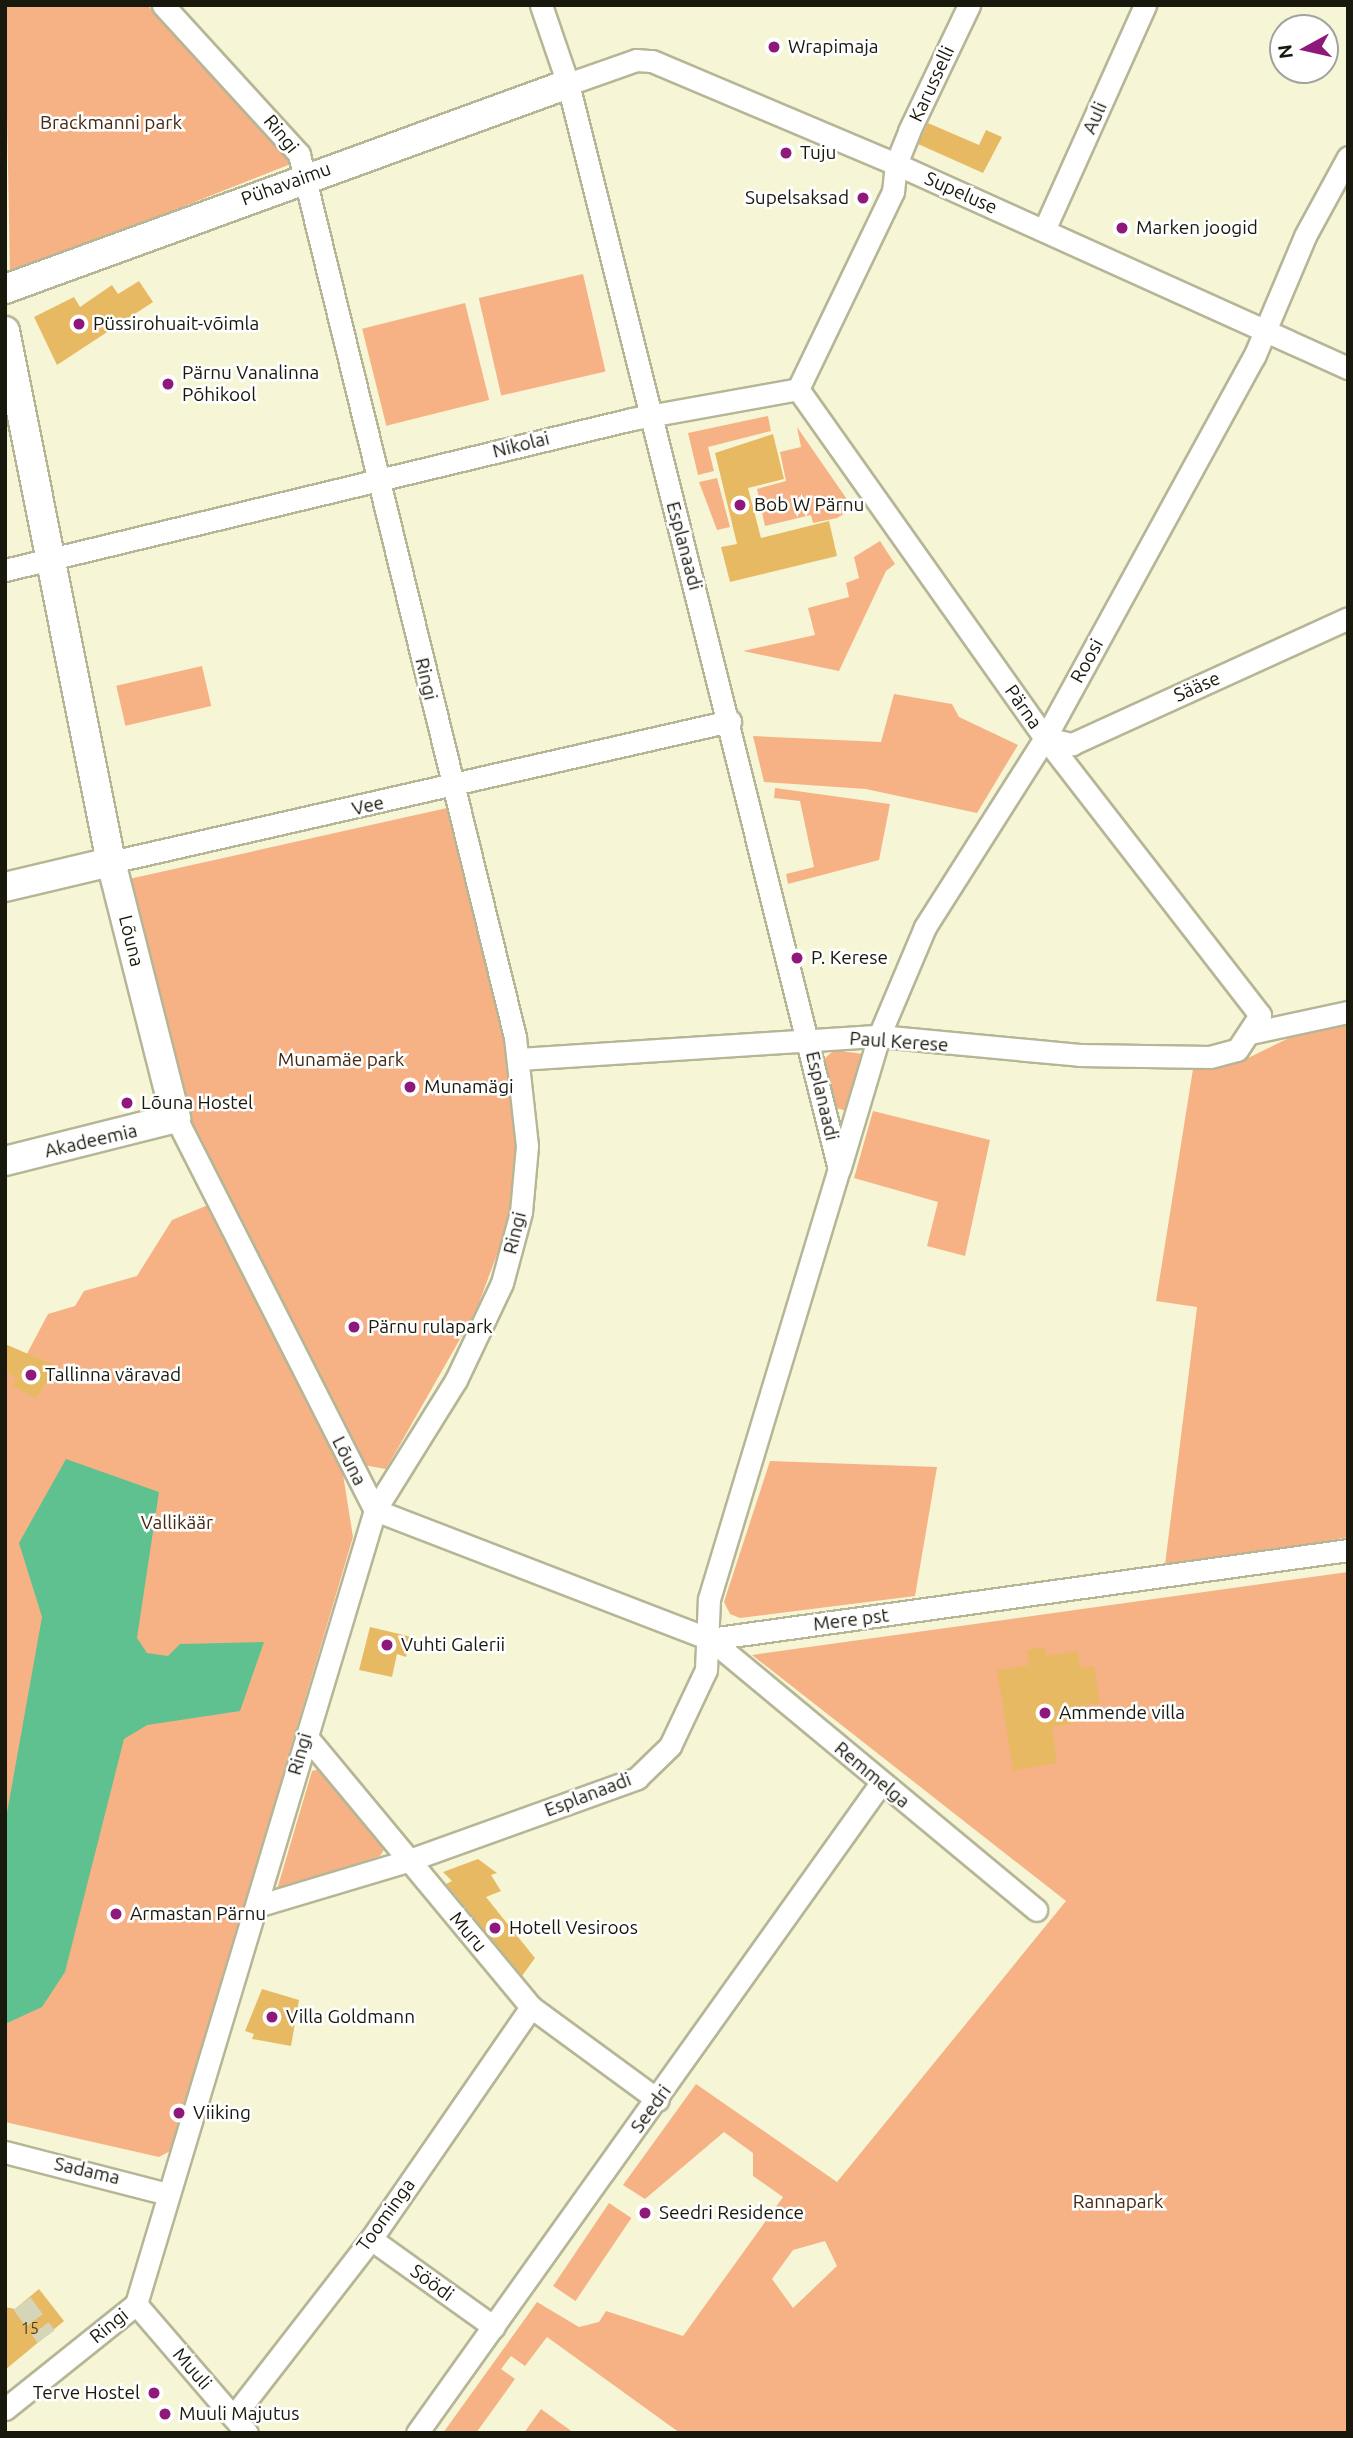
<!DOCTYPE html>
<html>
<head>
<meta charset="utf-8">
<style>
	body { margin:0 }
	#map { position:relative; width:1353px; height:2438px; overflow:hidden; background:#f6f6d6; font-family:Ubuntu,sans-serif }
	div>[style] { position:absolute }
	[style*='--x'] { left:calc(var(--x)*1px); top:calc(var(--y)*1px); width:calc(var(--w)*1px); rotate:calc(var(--a)*1deg) }
	.green>* { inset:0; background:#f6b285; transform-origin:0 0 }
	.water>* { inset:0; background:#5fc190 }
	.building>* { inset:0; background:#e8b963 }
	.minor-tunnel>* { height:21px; margin-top:-10.5px; transform-origin:0; background:repeating-linear-gradient(90deg,#d5d5b8 0 21px,transparent 0 31px) }
	.roads { filter:drop-shadow(2px 0 #b6b697) drop-shadow(-2px 0 #b6b697) drop-shadow(0 2px #b6b697) drop-shadow(0 -2px #b6b697) }
	.minor>* { height:21px; margin:-10.5px; padding:0 10.5px; transform-origin:10.5px; border-radius:10.5px; background:#fff }
	.tertiary>* { height:28px; margin:-14px; padding:0 14px; transform-origin:14px; border-radius:14px; background:#fff }
	.dots>* { width:19px; height:19px; translate:-50% -50%; box-sizing:border-box; border:4px solid #fff; border-radius:50% }
	span { translate:-50% -50%; white-space:nowrap; text-align:center; line-height:1.15; -webkit-text-stroke:5px #fff; paint-order:stroke }
	.number-label { font-size:16px; color:#4d4022 }
	.number-label span { -webkit-text-stroke-width:0 }
	.poi-label { font-size:19px; color:#19180d }
	.left { translate:0 -50%; text-align:left }
	.right { translate:-100% -50%; text-align:right }
	.street-label { font-size:19px; color:#19180d }
	.park-label { font-size:19px; color:#472810 }
	.frame { position:absolute; inset:0; border:7px solid #19180d; pointer-events:none }
	.north { position:absolute; left:1269px; top:14px; width:70px; height:70px; box-sizing:border-box; background:#fff; border:2px solid #a3a39e; border-radius:50%; rotate:262deg; font-size:19px; font-weight:700; line-height:28px; text-align:center; color:#19180d }
	.north::after { content:''; display:block; margin:auto; width:24px; height:32px; background:#8e197a; clip-path:polygon(50% 0,100% 100%,50% 72%,0 100%) }
</style>
</head>
<body>
<div id="map">
	<div class="green">
		<i style="clip-path:polygon(5px 5px,147px 5px,296px 162px,10px 275px)"></i>
		<i style="left:583px;top:274px;width:100px;height:107px;rotate:77deg"></i>
		<i style="left:465px;top:303px;width:100px;height:106px;rotate:76deg"></i>
		<i style="clip-path:polygon(768px 416px,771px 431px,708px 447px,714px 471px,698px 475px,688px 433px)"></i>
		<i style="clip-path:polygon(797px 427px,853px 508px,837px 518px,813px 523px,811px 515px,765px 526px,757px 489px,786px 481px,780px 452px,801px 447px)"></i>
		<i style="clip-path:polygon(717px 478px,730px 527px,717px 530px,699px 482px)"></i>
		<i style="clip-path:polygon(880px 541px,895px 564px,886px 571px,839px 671px,743px 651px,815px 635px,808px 608px,849px 597px,846px 583px,859px 578px,854px 557px)"></i>
		<i style="left:202px;top:666px;width:41px;height:88px;rotate:77deg"></i>
		<i style="clip-path:polygon(894px 694px,952px 704px,959px 717px,1018px 745px,977px 813px,866px 789px,764px 782px,753px 736px,881px 742px)"></i>
		<i style="clip-path:polygon(775px 788px,890px 804px,879px 860px,788px 884px,786px 874px,814px 867px,800px 801px,774px 798px)"></i>
		<i style="clip-path:polygon(447px 808px,507px 1053px,519px 1126px,515px 1176px,506px 1230px,476px 1311px,386px 1469px,363px 1465px,187px 1119px,129px 879px)"></i>
		<i style="clip-path:polygon(1348px 1021px,1348px 1537px,1164px 1573px,1197px 1307px,1156px 1301px,1193px 1069px,1242px 1061px,1303px 1031px)"></i>
		<i style="clip-path:polygon(834px 1050px,863px 1054px,846px 1111px,837px 1108px,823px 1060px)"></i>
		<i style="clip-path:polygon(873px 1111px,990px 1140px,965px 1256px,927px 1246px,938px 1202px,854px 1178px)"></i>
		<i style="clip-path:polygon(208px 1205px,341px 1462px,353px 1537px,172px 2150px,159px 2157px,5px 2122px,5px 1368px,21px 1365px,48px 1314px,75px 1306px,84px 1291px,137px 1276px,172px 1220px)"></i>
		<i style="clip-path:polygon(770px 1461px,937px 1467px,915px 1596px,740px 1618px,730px 1614px,724px 1602px)"></i>
		<i style="clip-path:polygon(evenodd,1348px 1572px,1348px 2433px,680px 2433px,547px 2337px,525px 2366px,511px 2356px,501px 2369px,515px 2379px,476px 2433px,443px 2433px,537px 2302px,579px 2327px,599px 2322px,606px 2311px,683px 2336px,783px 2197px,753px 2176px,753px 2153px,724px 2132px,645px 2199px,623px 2185px,696px 2084px,837px 2182px,1066px 1901px,752px 1655px,1348px 1572px,825px 2241px,837px 2266px,793px 2308px,772px 2279px,793px 2250px,825px 2241px)"></i>
		<i style="clip-path:polygon(320px 1769px,385px 1848px,380px 1856px,276px 1893px,312px 1771px)"></i>
		<i style="left:609px;top:2203px;width:27px;height:100px;rotate:34deg"></i>
		<i style="clip-path:polygon(541px 2409px,574px 2433px,524px 2433px)"></i>
	</div>
	<div class="water">
		<i style="clip-path:polygon(66px 1459px,159px 1492px,137px 1638px,147px 1653px,168px 1656px,180px 1644px,264px 1642px,240px 1711px,147px 1725px,124px 1739px,65px 1972px,42px 2007px,5px 2024px,5px 1824px,42px 1617px,19px 1543px)"></i>
	</div>
	<div class="building">
		<i style="clip-path:polygon(928px 123px,979px 145px,986px 130px,1002px 137px,983px 173px,918px 144px)"></i>
		<i style="clip-path:polygon(139px 281px,153px 302px,57px 365px,34px 317px,74px 297px,80px 307px,112px 285px,118px 294px)"></i>
		<i style="clip-path:polygon(773px 434px,784px 479px,748px 488px,761px 538px,829px 521px,837px 556px,730px 582px,721px 547px,737px 544px,715px 453px)"></i>
		<i style="clip-path:polygon(5px 1344px,56px 1366px,36px 1399px,12px 1385px,16px 1378px,5px 1371px)"></i>
		<i style="clip-path:polygon(370px 1627px,412px 1637px,406px 1657px,397px 1654px,392px 1677px,359px 1670px)"></i>
		<i style="clip-path:polygon(1045px 1647px,1047px 1656px,1078px 1651px,1080px 1668px,1094px 1666px,1100px 1703px,1084px 1705px,1086px 1721px,1052px 1727px,1057px 1763px,1013px 1770px,997px 1670px,1029px 1665px,1027px 1650px)"></i>
		<i style="clip-path:polygon(478px 1859px,497px 1873px,491px 1875px,501px 1891px,486px 1897px,535px 1958px,522px 1976px,446px 1884px,452px 1881px,443px 1872px)"></i>
		<i style="clip-path:polygon(262px 1989px,299px 2000px,291px 2046px,252px 2039px,254px 2034px,245px 2031px)"></i>
		<i style="clip-path:polygon(39px 2289px,64px 2321px,5px 2370px,5px 2307px,15px 2309px)"></i>
	</div>
	<div class="minor-tunnel">
		<i style="--x:22;--y:2303;--w:41;--a:54"></i>
	</div>
	<div class="roads">
		<div class="minor">
			<i style="--x:568;--y:84;--w:72;--a:-19.4"></i>
			<i style="--x:636;--y:60;--w:16;--a:4"></i>
			<i style="--x:652;--y:61;--w:265;--a:22.9"></i>
			<i style="--x:896;--y:164;--w:496;--a:24.3"></i>
			<i style="--x:1044;--y:230;--w:247;--a:-65.8"></i>
			<i style="--x:798;--y:389;--w:219;--a:-64.3"></i>
			<i style="--x:893;--y:192;--w:28;--a:-84"></i>
			<i style="--x:896;--y:164;--w:35;--a:-68"></i>
			<i style="--x:909;--y:131;--w:140;--a:-64.5"></i>
			<i style="--x:5;--y:570;--w:645;--a:-13.54"></i>
			<i style="--x:632;--y:419;--w:169;--a:-10.2"></i>
			<i style="--x:1045;--y:738;--w:28;--a:13"></i>
			<i style="--x:1072;--y:744;--w:303;--a:-24.5"></i>
			<i style="--x:111;--y:862;--w:635;--a:-12.83"></i>
			<i style="--x:1250;--y:1033;--w:100;--a:-12.1"></i>
			<i style="--x:519;--y:1059;--w:361;--a:-3.7"></i>
			<i style="--x:879;--y:1036;--w:201;--a:5.4"></i>
			<i style="--x:1079;--y:1055;--w:131;--a:0.9"></i>
			<i style="--x:1210;--y:1057;--w:28;--a:-15"></i>
			<i style="--x:1237;--y:1050;--w:42;--a:-56.7"></i>
			<i style="--x:1260;--y:1015;--w:351;--a:-127.8"></i>
			<i style="--x:1045;--y:738;--w:428;--a:-125.3"></i>
			<i style="--x:176;--y:1118;--w:440;--a:63.1"></i>
			<i style="--x:375;--y:1510;--w:359;--a:21.1"></i>
			<i style="--x:710;--y:1639;--w:644;--a:-7.94"></i>
			<i style="--x:840;--y:1167;--w:137;--a:-73.4"></i>
			<i style="--x:879;--y:1036;--w:118;--a:-67.1"></i>
			<i style="--x:925;--y:927;--w:224;--a:-57.6"></i>
			<i style="--x:1045;--y:738;--w:435;--a:-61.3"></i>
			<i style="--x:1254;--y:357;--w:131;--a:-67.1"></i>
			<i style="--x:1305;--y:236;--w:90;--a:-61.4"></i>
			<i style="--x:710;--y:1639;--w:424;--a:39.7"></i>
			<i style="--x:306;--y:1736;--w:352;--a:50.3"></i>
			<i style="--x:531;--y:2007;--w:157;--a:36.2"></i>
			<i style="--x:257;--y:1906;--w:157;--a:-16.7"></i>
			<i style="--x:407;--y:1861;--w:245;--a:-19.8"></i>
			<i style="--x:637;--y:1778;--w:46;--a:-44.1"></i>
			<i style="--x:670;--y:1746;--w:84;--a:-64.7"></i>
			<i style="--x:706;--y:1670;--w:71;--a:-87.6"></i>
			<i style="--x:709;--y:1599;--w:449;--a:-73.2"></i>
			<i style="--x:839;--y:1169;--w:1118;--a:-104.02"></i>
			<i style="--x:568;--y:84;--w:83;--a:-108.9"></i>
			<i style="--x:5;--y:2152;--w:167;--a:14.5"></i>
			<i style="--x:371;--y:2239;--w:151;--a:35.6"></i>
			<i style="--x:136;--y:2304;--w:170;--a:49.3"></i>
			<i style="--x:5;--y:2409;--w:168;--a:-38.7"></i>
			<i style="--x:136;--y:2304;--w:829;--a:-73.25"></i>
			<i style="--x:375;--y:1510;--w:153;--a:-58.1"></i>
			<i style="--x:456;--y:1380;--w:107;--a:-64.6"></i>
			<i style="--x:502;--y:1283;--w:73;--a:-75"></i>
			<i style="--x:521;--y:1212;--w:66;--a:-84.8"></i>
			<i style="--x:527;--y:1146;--w:110;--a:-96.3"></i>
			<i style="--x:515;--y:1037;--w:909;--a:-103.75"></i>
			<i style="--x:299;--y:154;--w:202;--a:-132.4"></i>
			<i style="--x:233;--y:2417;--w:225;--a:-52.2"></i>
			<i style="--x:371;--y:2239;--w:282;--a:-55.4"></i>
			<i style="--x:417;--y:2433;--w:799;--a:-54.48"></i>
		</div>
		<div class="tertiary">
			<i style="--x:5;--y:289;--w:599;--a:-20.01"></i>
			<i style="--x:5;--y:331;--w:541;--a:78.71"></i>
			<i style="--x:111;--y:862;--w:264;--a:75.8"></i>
			<i style="--x:176;--y:1118;--w:176;--a:165.9"></i>
			<i style="--x:5;--y:887;--w:109;--a:-13.3"></i>
		</div>
	</div>
	<div class="dots">
		<i style="left:774px;top:47px;background:#8e197a"></i>
		<i style="left:786px;top:153px;background:#8e197a"></i>
		<i style="left:863px;top:198px;background:#8e197a"></i>
		<i style="left:1122px;top:228px;background:#8e197a"></i>
		<i style="left:79px;top:324px;background:#8e197a"></i>
		<i style="left:168px;top:384px;background:#8e197a"></i>
		<i style="left:740px;top:505px;background:#8e197a"></i>
		<i style="left:797px;top:958px;background:#8e197a"></i>
		<i style="left:410px;top:1087px;background:#8e197a"></i>
		<i style="left:127px;top:1103px;background:#8e197a"></i>
		<i style="left:354px;top:1327px;background:#8e197a"></i>
		<i style="left:31px;top:1375px;background:#8e197a"></i>
		<i style="left:387px;top:1645px;background:#8e197a"></i>
		<i style="left:1045px;top:1713px;background:#8e197a"></i>
		<i style="left:116px;top:1914px;background:#8e197a"></i>
		<i style="left:495px;top:1928px;background:#8e197a"></i>
		<i style="left:272px;top:2017px;background:#8e197a"></i>
		<i style="left:179px;top:2113px;background:#8e197a"></i>
		<i style="left:645px;top:2213px;background:#8e197a"></i>
		<i style="left:154px;top:2393px;background:#8e197a"></i>
		<i style="left:165px;top:2414px;background:#8e197a"></i>
	</div>
	<div class="number-label">
		<span style="left:30px;top:2328px">15</span>
	</div>
	<div class="poi-label">
		<span class="left" style="left:788px;top:47px">Wrapimaja</span>
		<span class="left" style="left:800px;top:153px">Tuju</span>
		<span class="right" style="left:849px;top:198px">Supelsaksad</span>
		<span class="left" style="left:1136px;top:228px">Marken joogid</span>
		<span class="left" style="left:93px;top:324px">Püssirohuait-võimla</span>
		<span class="left" style="left:182px;top:384px">Pärnu Vanalinna<br>Põhikool</span>
		<span class="left" style="left:754px;top:505px">Bob W Pärnu</span>
		<span class="left" style="left:811px;top:958px">P. Kerese</span>
		<span class="left" style="left:424px;top:1087px">Munamägi</span>
		<span class="left" style="left:141px;top:1103px">Lõuna Hostel</span>
		<span class="left" style="left:368px;top:1327px">Pärnu rulapark</span>
		<span class="left" style="left:45px;top:1375px">Tallinna väravad</span>
		<span class="left" style="left:401px;top:1645px">Vuhti Galerii</span>
		<span class="left" style="left:1059px;top:1713px">Ammende villa</span>
		<span class="left" style="left:130px;top:1914px">Armastan Pärnu</span>
		<span class="left" style="left:509px;top:1928px">Hotell Vesiroos</span>
		<span class="left" style="left:286px;top:2017px">Villa Goldmann</span>
		<span class="left" style="left:193px;top:2113px">Viiking</span>
		<span class="left" style="left:659px;top:2213px">Seedri Residence</span>
		<span class="right" style="left:140px;top:2393px">Terve Hostel</span>
		<span class="left" style="left:179px;top:2414px">Muuli Majutus</span>
	</div>
	<div class="street-label">
		<span style="left:932px;top:84px;rotate:-65deg">Karusselli</span>
		<span style="left:1095px;top:118px;rotate:-66deg">Auli</span>
		<span style="left:281px;top:134px;rotate:51deg">Ringi</span>
		<span style="left:286px;top:184px;rotate:-20deg">Pühavaimu</span>
		<span style="left:961px;top:193px;rotate:24deg">Supeluse</span>
		<span style="left:521px;top:445px;rotate:-14deg">Nikolai</span>
		<span style="left:684px;top:546px;rotate:75deg">Esplanaadi</span>
		<span style="left:1087px;top:661px;rotate:-61deg">Roosi</span>
		<span style="left:426px;top:679px;rotate:77deg">Ringi</span>
		<span style="left:1197px;top:687px;rotate:-24deg">Sääse</span>
		<span style="left:1023px;top:707px;rotate:55deg">Pärna</span>
		<span style="left:368px;top:806px;rotate:-13deg">Vee</span>
		<span style="left:131px;top:941px;rotate:76deg">Lõuna</span>
		<span style="left:899px;top:1042px;rotate:4deg">Paul Kerese</span>
		<span style="left:822px;top:1096px;rotate:77deg">Esplanaadi</span>
		<span style="left:91px;top:1141px;rotate:-13deg">Akadeemia</span>
		<span style="left:515px;top:1233px;rotate:-76deg">Ringi</span>
		<span style="left:349px;top:1461px;rotate:63deg">Lõuna</span>
		<span style="left:851px;top:1620px;rotate:-7deg">Mere pst</span>
		<span style="left:300px;top:1754px;rotate:-74deg">Ringi</span>
		<span style="left:872px;top:1775px;rotate:40deg">Remmelga</span>
		<span style="left:588px;top:1795px;rotate:-21deg">Esplanaadi</span>
		<span style="left:468px;top:1932px;rotate:50deg">Muru</span>
		<span style="left:651px;top:2109px;rotate:-54deg">Seedri</span>
		<span style="left:87px;top:2171px;rotate:13deg">Sadama</span>
		<span style="left:386px;top:2215px;rotate:-54deg">Toominga</span>
		<span style="left:432px;top:2283px;rotate:36deg">Söödi</span>
		<span style="left:109px;top:2326px;rotate:-39deg">Ringi</span>
		<span style="left:192px;top:2369px;rotate:49deg">Muuli</span>
	</div>
	<div class="park-label">
		<span style="left:111px;top:123px">Brackmanni park</span>
		<span style="left:341px;top:1060px">Munamäe park</span>
		<span style="left:177px;top:1523px">Vallikäär</span>
		<span style="left:1118px;top:2202px">Rannapark</span>
	</div>
	<div class="frame"></div>
	<div class="north">N</div>
</div>
</body>
</html>
